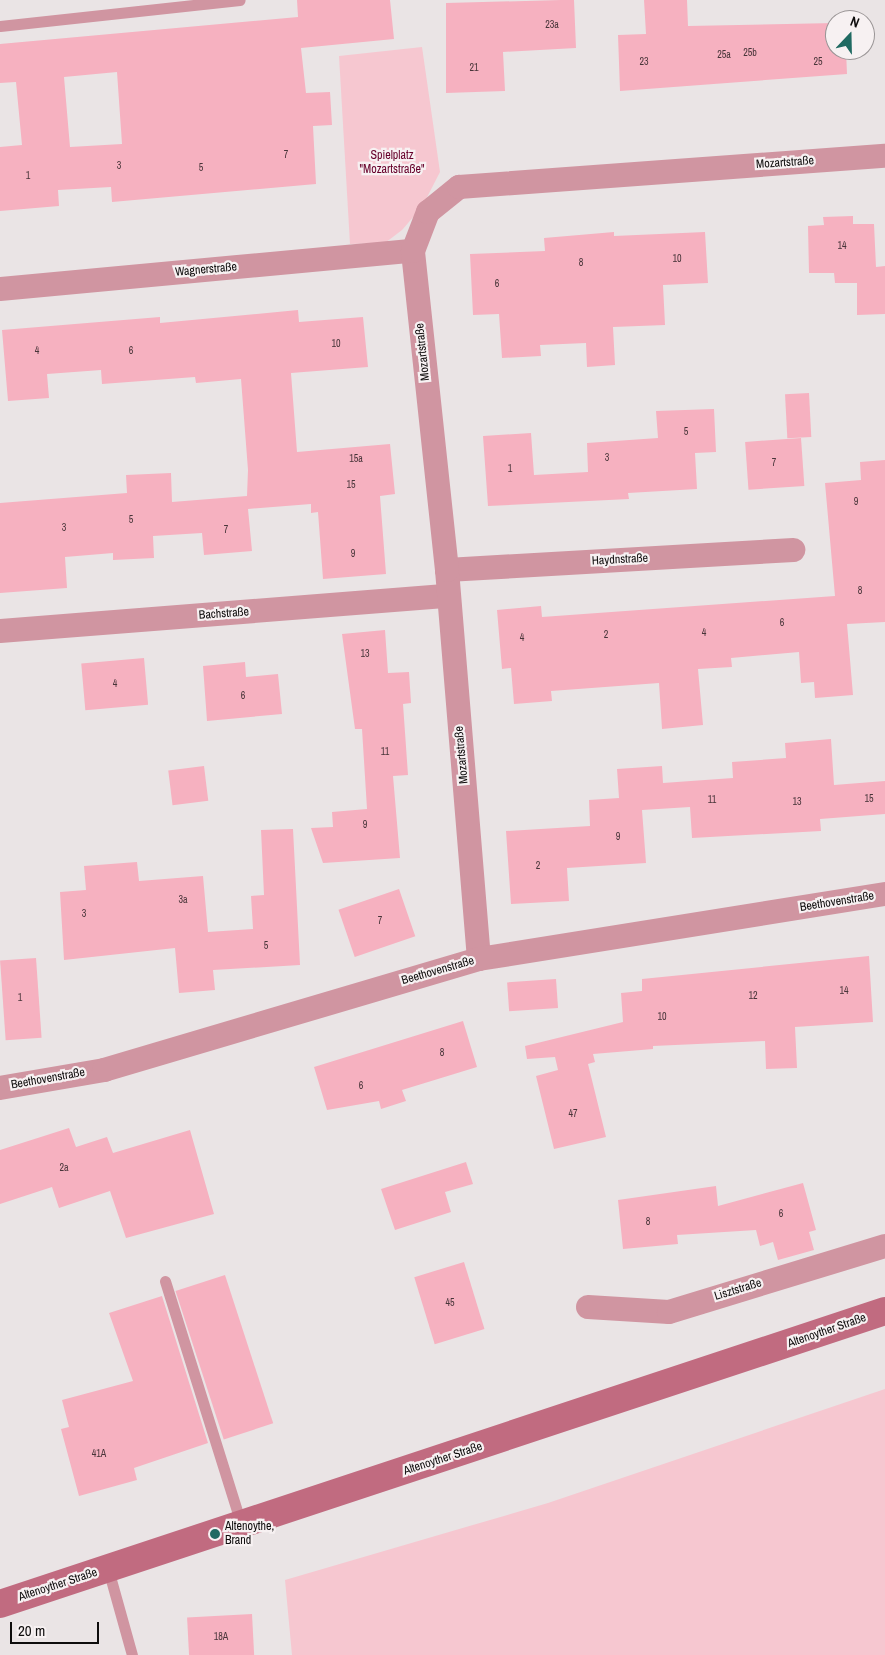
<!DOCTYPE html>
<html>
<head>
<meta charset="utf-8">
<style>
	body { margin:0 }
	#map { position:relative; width:885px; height:1655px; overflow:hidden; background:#eae4e5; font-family:"Archivo Narrow",sans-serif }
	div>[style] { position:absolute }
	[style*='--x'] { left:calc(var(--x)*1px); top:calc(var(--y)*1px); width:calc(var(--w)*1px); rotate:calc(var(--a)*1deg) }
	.green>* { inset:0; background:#f6c7d0 }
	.building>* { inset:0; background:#f6b1c0; transform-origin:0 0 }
	.lane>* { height:11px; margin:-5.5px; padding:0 5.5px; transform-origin:5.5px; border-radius:5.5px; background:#d095a1 }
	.street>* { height:24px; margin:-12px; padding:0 12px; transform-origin:12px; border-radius:12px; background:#d095a1 }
	.secondary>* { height:28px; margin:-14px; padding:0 14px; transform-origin:14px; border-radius:14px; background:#c16b80 }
	.dots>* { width:14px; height:14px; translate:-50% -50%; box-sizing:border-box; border:2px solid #f7f1f2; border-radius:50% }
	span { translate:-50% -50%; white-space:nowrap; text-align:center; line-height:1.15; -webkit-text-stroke:4.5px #f7f1f2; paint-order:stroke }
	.number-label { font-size:10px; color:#483539 }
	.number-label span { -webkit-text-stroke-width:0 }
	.park-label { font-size:12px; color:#66002b }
	.street-label { font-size:12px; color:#0e0c0c }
	.poi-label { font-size:12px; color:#0e0c0c }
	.left { translate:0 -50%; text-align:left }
	.north { position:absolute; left:825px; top:10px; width:50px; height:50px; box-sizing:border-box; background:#f7f1f2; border:1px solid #9a9596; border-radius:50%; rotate:21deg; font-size:14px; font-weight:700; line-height:20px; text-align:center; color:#0e0c0c }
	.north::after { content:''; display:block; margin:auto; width:18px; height:22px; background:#206a62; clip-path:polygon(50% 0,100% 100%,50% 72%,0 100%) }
	.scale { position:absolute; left:10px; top:1622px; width:89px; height:22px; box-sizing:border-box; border:2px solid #0e0c0c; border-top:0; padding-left:6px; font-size:15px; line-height:18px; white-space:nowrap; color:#0e0c0c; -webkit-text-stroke:4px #f7f1f2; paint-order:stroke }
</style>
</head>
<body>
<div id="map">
	<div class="green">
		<i style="clip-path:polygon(422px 47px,440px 172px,422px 207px,402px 230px,385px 243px,350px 244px,339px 56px)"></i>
		<i style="clip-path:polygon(885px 1389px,885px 1655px,292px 1655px,285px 1580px,548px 1503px)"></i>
	</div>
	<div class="building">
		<i style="clip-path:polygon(evenodd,297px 0,390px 0,394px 39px,301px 48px,306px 93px,330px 92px,332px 125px,313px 126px,316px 184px,112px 202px,111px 187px,58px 190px,59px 206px,0 211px,0 147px,22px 145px,16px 82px,0 83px,0 44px,298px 17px,297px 0,117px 72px,122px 144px,70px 147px,64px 77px,117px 72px)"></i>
		<i style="clip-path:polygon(561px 0,574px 0,576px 48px,503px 52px,505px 91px,446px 93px,446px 3px)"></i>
		<i style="clip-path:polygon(644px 0,687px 0,688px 26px,835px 23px,835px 50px,846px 50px,847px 74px,620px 91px,618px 35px,646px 34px)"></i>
		<i style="clip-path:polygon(853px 216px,853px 224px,874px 224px,876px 267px,885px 266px,885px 314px,857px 315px,857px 283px,835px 283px,834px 273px,809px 273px,808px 226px,824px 225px,823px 217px)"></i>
		<i style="clip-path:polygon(614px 232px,614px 236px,705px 232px,708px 283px,663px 285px,665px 325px,613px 327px,615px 365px,587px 367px,586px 343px,540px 345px,541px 356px,502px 358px,499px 314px,473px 315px,470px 254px,545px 251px,544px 238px)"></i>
		<i style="clip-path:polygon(298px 310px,299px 322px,363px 317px,368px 367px,291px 373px,297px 452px,390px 444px,395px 494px,380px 496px,386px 574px,323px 579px,318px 512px,311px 513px,311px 504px,248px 509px,252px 551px,204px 555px,202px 533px,153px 536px,154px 558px,113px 560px,113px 553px,65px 557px,67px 588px,0 593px,0 503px,127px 493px,126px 475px,171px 473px,172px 502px,247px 496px,248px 470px,241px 379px,196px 383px,195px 377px,102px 384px,101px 370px,47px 374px,49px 398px,8px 401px,2px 330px,160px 317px,160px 323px)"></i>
		<i style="left:809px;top:393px;width:44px;height:24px;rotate:87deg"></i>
		<i style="clip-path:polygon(714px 409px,716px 452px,695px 453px,697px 489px,628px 493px,629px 499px,488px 506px,483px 436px,531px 433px,534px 475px,588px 472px,587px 443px,658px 438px,656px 411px)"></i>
		<i style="left:801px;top:438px;width:48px;height:56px;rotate:86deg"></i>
		<i style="clip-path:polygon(885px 460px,885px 622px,847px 624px,853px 695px,815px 698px,814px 682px,801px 683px,799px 652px,731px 658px,732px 667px,698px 669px,703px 725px,662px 729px,659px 683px,551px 691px,552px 701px,514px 704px,511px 668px,502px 669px,497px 610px,541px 606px,542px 617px,835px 596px,825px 483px,861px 480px,860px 462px)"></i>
		<i style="clip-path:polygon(385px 630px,388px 673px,409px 672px,411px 703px,403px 704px,408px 775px,393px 776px,400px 858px,323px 863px,311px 828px,333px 827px,332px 812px,367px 809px,362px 729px,355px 729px,342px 634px)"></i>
		<i style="left:144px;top:658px;width:47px;height:63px;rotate:85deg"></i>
		<i style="clip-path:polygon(245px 662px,246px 677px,278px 674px,282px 714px,207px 721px,203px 666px)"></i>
		<i style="clip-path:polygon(831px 739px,834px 785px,885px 781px,885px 814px,820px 819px,821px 831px,692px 838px,690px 807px,642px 810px,646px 863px,567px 868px,569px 901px,511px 904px,506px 831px,590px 826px,589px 800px,619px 798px,617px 769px,662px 766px,663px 783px,733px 778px,732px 762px,786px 758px,785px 743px)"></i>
		<i style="left:204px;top:766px;width:35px;height:36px;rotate:83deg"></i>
		<i style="clip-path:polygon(293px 829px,300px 965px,213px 970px,215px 990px,179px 993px,175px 948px,64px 960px,60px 892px,86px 890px,84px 866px,137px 862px,139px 881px,203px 876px,208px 932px,253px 929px,251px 896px,264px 895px,261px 830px)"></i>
		<i style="left:399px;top:889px;width:50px;height:64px;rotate:71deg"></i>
		<i style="clip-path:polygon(869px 956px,873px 1022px,795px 1027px,797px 1068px,766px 1069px,765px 1041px,653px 1046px,653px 1049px,593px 1054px,595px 1062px,588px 1064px,606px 1137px,554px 1149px,536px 1076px,558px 1070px,555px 1057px,527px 1059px,525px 1046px,623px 1022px,621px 993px,642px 991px,642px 979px)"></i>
		<i style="left:36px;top:958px;width:80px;height:36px;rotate:86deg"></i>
		<i style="left:556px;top:979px;width:29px;height:49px;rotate:86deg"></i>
		<i style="clip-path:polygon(463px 1021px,477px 1067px,402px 1090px,406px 1101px,381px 1109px,379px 1101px,327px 1110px,314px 1067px)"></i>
		<i style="clip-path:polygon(69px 1128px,76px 1147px,107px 1137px,113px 1153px,190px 1130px,214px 1214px,126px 1238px,110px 1191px,59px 1208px,52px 1187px,0 1204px,0 1150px)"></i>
		<i style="clip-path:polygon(466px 1162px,473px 1184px,445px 1192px,451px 1212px,395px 1230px,381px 1189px)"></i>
		<i style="clip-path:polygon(803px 1183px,816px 1230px,809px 1232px,814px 1250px,778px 1260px,773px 1242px,760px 1246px,756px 1230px,677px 1235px,678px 1244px,623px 1249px,618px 1200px,716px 1186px,718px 1206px)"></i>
		<i style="left:464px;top:1262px;width:70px;height:52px;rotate:73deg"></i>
		<i style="left:225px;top:1275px;width:156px;height:52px;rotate:72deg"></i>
		<i style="clip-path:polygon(162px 1296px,208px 1443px,134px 1468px,137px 1480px,79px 1496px,61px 1429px,69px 1427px,62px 1400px,133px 1381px,109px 1313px)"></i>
		<i style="left:252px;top:1614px;width:41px;height:65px;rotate:87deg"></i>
	</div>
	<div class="lane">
		<i style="--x:0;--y:26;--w:241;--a:-6.2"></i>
		<i style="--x:165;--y:1281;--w:255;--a:72.6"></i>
		<i style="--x:108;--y:1569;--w:89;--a:74.4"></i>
	</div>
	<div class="street">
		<i style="--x:0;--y:289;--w:415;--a:-5.3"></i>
		<i style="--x:447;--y:570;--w:347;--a:-3.3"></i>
		<i style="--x:0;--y:631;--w:449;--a:-4.5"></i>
		<i style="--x:479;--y:959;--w:390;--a:-94.7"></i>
		<i style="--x:447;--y:570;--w:321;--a:-96.1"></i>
		<i style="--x:413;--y:251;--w:42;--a:-69"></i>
		<i style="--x:428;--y:212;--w:40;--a:-39"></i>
		<i style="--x:459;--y:187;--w:427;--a:-4.2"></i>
		<i style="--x:0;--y:1088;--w:106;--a:-9.8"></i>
		<i style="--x:104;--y:1070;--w:391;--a:-16.5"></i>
		<i style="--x:479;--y:959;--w:411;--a:-9.1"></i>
		<i style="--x:588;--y:1307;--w:81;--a:3.5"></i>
		<i style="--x:669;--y:1312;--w:226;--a:-17"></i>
	</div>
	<div class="secondary">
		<i style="--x:0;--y:1604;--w:932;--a:-18.32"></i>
	</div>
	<div class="dots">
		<i style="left:215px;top:1534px;background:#206a62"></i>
	</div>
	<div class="number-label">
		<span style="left:552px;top:25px">23a</span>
		<span style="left:750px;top:53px">25b</span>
		<span style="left:724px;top:55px">25a</span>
		<span style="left:644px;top:62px">23</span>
		<span style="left:818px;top:62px">25</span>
		<span style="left:474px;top:68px">21</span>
		<span style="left:286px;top:155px">7</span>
		<span style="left:119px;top:166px">3</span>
		<span style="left:201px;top:168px">5</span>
		<span style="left:28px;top:176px">1</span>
		<span style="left:842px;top:246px">14</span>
		<span style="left:677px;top:259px">10</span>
		<span style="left:581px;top:263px">8</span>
		<span style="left:497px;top:284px">6</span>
		<span style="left:336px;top:344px">10</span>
		<span style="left:37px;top:351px">4</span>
		<span style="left:131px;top:351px">6</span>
		<span style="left:686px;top:432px">5</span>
		<span style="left:607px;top:458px">3</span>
		<span style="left:356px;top:459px">15a</span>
		<span style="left:774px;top:463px">7</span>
		<span style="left:510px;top:469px">1</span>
		<span style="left:351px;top:485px">15</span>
		<span style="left:856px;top:502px">9</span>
		<span style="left:131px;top:520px">5</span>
		<span style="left:64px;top:528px">3</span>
		<span style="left:226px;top:530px">7</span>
		<span style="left:353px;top:554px">9</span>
		<span style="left:860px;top:591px">8</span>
		<span style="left:782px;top:623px">6</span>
		<span style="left:704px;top:633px">4</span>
		<span style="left:606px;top:635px">2</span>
		<span style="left:522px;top:638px">4</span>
		<span style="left:365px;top:654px">13</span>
		<span style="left:115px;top:684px">4</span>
		<span style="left:243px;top:696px">6</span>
		<span style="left:385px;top:752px">11</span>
		<span style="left:869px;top:799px">15</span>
		<span style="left:712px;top:800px">11</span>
		<span style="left:797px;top:802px">13</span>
		<span style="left:365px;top:825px">9</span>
		<span style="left:618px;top:837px">9</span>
		<span style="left:538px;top:866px">2</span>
		<span style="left:183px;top:900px">3a</span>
		<span style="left:84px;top:914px">3</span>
		<span style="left:380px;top:921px">7</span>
		<span style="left:266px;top:946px">5</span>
		<span style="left:844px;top:991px">14</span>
		<span style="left:753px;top:996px">12</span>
		<span style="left:20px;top:998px">1</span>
		<span style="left:662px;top:1017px">10</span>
		<span style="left:442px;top:1053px">8</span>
		<span style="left:361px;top:1086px">6</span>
		<span style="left:573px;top:1114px">47</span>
		<span style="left:64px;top:1168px">2a</span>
		<span style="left:781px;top:1214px">6</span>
		<span style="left:648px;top:1222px">8</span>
		<span style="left:450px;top:1303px">45</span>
		<span style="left:99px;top:1454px">41A</span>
		<span style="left:221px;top:1637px">18A</span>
	</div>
	<div class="park-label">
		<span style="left:392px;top:163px">Spielplatz<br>"Mozartstraße"</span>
	</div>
	<div class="street-label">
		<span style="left:785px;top:163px;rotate:-4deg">Mozartstraße</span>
		<span style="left:206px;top:270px;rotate:-5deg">Wagnerstraße</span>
		<span style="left:423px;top:352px;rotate:-96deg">Mozartstraße</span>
		<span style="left:620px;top:560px;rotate:-3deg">Haydnstraße</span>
		<span style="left:224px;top:614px;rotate:-4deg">Bachstraße</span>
		<span style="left:462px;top:755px;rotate:-95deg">Mozartstraße</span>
		<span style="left:837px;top:902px;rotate:-9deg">Beethovenstraße</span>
		<span style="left:438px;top:971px;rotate:-16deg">Beethovenstraße</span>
		<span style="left:48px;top:1079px;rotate:-10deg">Beethovenstraße</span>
		<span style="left:738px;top:1290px;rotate:-17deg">Lisztstraße</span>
		<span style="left:827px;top:1331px;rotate:-19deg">Altenoyther Straße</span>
		<span style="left:443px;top:1459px;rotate:-18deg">Altenoyther Straße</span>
		<span style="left:58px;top:1585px;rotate:-18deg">Altenoyther Straße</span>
	</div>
	<div class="poi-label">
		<span class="left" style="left:225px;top:1534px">Altenoythe,<br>Brand</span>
	</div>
	<div class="north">N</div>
	<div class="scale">20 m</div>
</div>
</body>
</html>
